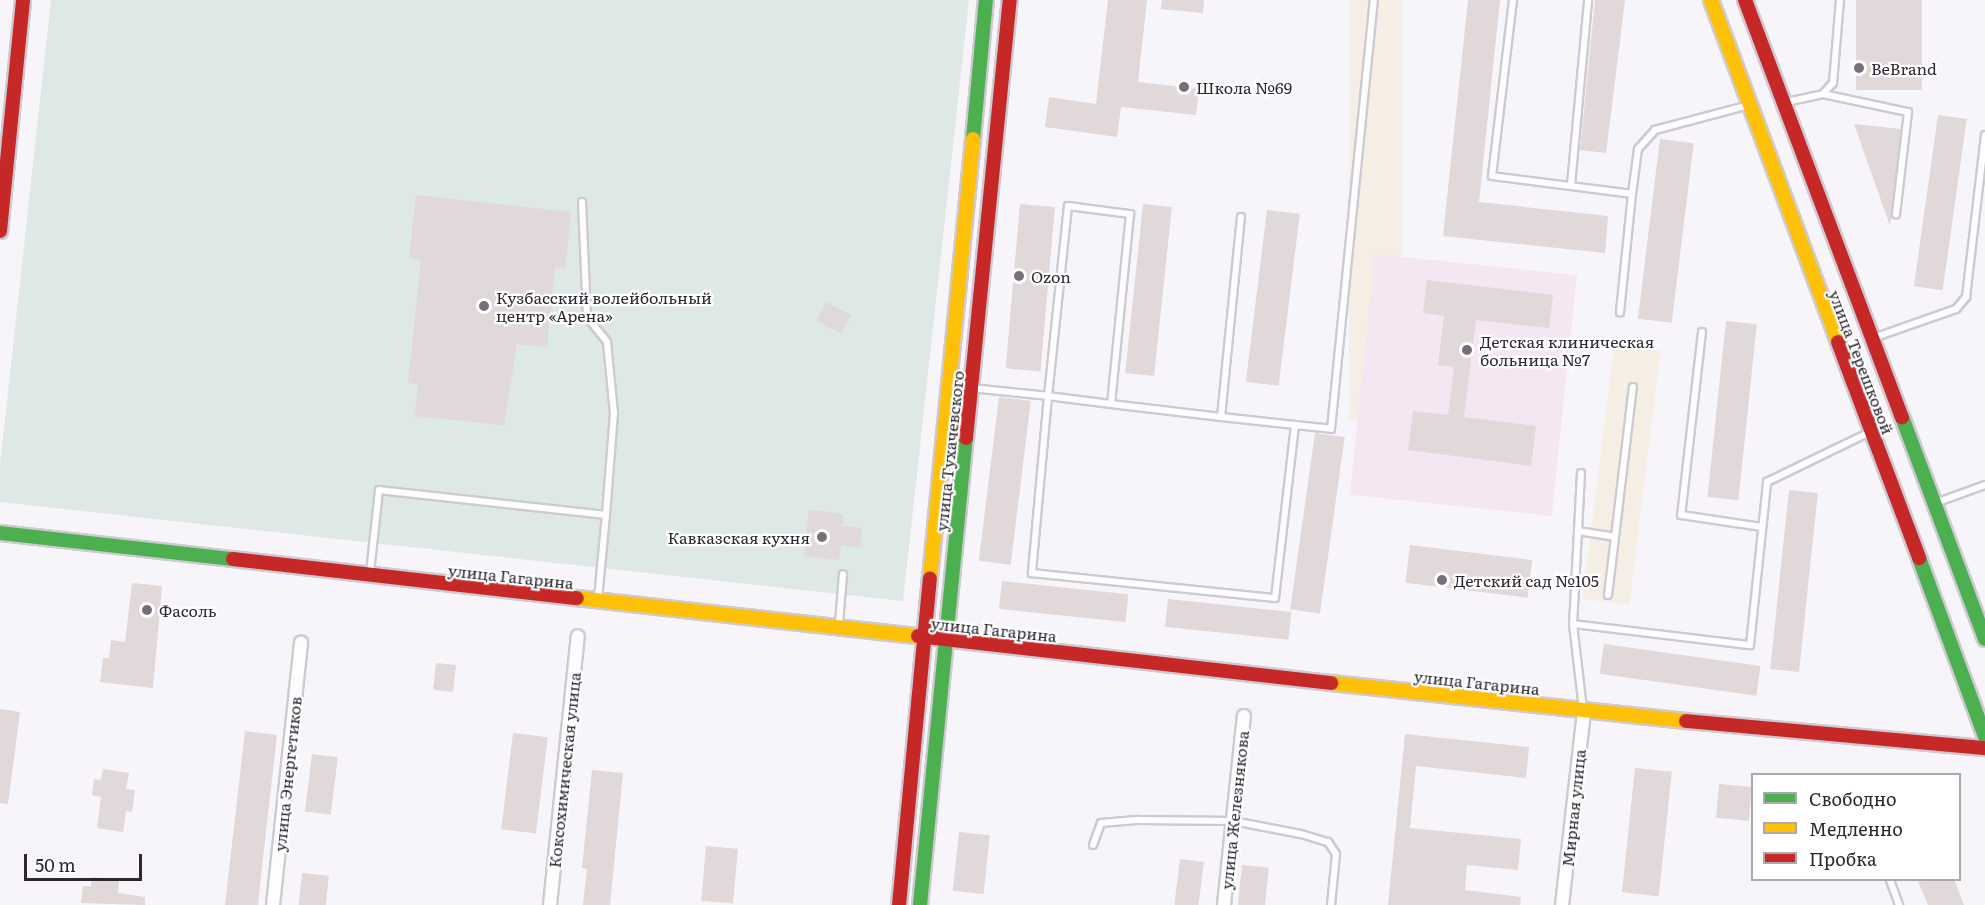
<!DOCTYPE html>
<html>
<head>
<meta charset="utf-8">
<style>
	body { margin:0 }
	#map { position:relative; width:1985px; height:905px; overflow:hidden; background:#f7f4fa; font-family:Literata,serif }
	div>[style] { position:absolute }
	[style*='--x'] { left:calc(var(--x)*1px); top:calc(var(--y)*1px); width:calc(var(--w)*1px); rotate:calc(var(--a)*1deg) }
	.industrial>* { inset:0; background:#f5eee5; transform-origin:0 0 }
	.medical>* { inset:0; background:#f4e7f2; transform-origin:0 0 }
	.green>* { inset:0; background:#dee8e5 }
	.building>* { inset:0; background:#e0d8d9; transform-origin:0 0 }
	.roads { filter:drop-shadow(2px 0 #cecad1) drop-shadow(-2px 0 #cecad1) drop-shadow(0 2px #cecad1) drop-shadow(0 -2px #cecad1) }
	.lane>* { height:6px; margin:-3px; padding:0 3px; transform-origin:3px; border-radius:3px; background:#fefdfe }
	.street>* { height:12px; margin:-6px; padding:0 6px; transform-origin:6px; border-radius:6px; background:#fefdfe }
	.fast>* { height:14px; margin:-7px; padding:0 7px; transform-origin:7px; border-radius:7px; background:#4caf50 }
	.slow>* { height:14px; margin:-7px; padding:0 7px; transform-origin:7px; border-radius:7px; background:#ffc107 }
	.jam>* { height:14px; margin:-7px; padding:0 7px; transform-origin:7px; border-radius:7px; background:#c62828 }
	.dots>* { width:16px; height:16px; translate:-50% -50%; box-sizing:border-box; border:3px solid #fff; border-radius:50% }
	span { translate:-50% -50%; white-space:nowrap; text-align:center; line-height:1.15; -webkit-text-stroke:4.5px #fff; paint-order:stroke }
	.poi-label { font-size:16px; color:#2d2732 }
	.left { translate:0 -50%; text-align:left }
	.right { translate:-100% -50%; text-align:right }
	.street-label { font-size:16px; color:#2d2732 }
	.legend { position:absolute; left:1751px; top:773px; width:210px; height:108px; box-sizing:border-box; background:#fff; border:2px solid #aba9ad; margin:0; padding:8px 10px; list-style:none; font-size:18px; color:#2d2732 }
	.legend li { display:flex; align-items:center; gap:12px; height:30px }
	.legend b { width:30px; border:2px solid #aba9ad }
	.scale { position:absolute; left:24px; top:854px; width:118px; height:27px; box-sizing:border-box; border:3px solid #2d2732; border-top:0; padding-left:8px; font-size:18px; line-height:21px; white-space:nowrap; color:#2d2732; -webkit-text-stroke:4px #fff; paint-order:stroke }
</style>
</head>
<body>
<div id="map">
	<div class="industrial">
		<i style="left:1349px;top:0;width:53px;height:420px"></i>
		<i style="left:1614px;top:345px;width:47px;height:256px;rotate:7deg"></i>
	</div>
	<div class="medical">
		<i style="left:1375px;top:254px;width:203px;height:242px;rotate:6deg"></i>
	</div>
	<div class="green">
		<i style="clip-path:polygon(51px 0,969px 0,903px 601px,0 502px,0 465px)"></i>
	</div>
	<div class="building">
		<i style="clip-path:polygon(1108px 0,1147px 0,1138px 82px,1199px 89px,1196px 115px,1121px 107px,1117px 137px,1045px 127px,1049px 97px,1096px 104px)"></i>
		<i style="clip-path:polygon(1162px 0,1204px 0,1203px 13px,1161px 9px)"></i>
		<i style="clip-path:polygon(1468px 0,1500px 0,1479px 202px,1608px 216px,1605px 253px,1443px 236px)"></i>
		<i style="clip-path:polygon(1595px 0,1625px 0,1606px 153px,1580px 150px)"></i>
		<i style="left:1856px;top:0;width:66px;height:90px"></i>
		<i style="left:1938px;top:115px;width:29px;height:173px;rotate:8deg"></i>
		<i style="clip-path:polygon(1854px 124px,1901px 129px,1890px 226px)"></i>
		<i style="left:1660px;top:139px;width:34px;height:181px;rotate:7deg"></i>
		<i style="clip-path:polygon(416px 195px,571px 212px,565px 269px,555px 267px,547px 347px,517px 344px,504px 425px,415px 416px,418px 384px,408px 383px,421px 260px,409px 258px)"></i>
		<i style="left:1020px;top:204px;width:35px;height:165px;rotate:5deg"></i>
		<i style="left:1143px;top:204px;width:29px;height:170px;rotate:6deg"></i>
		<i style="left:1267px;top:210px;width:33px;height:173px;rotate:7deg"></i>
		<i style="clip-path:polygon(1427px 280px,1553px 295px,1549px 328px,1476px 320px,1464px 417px,1536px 426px,1531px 466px,1408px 450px,1413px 411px,1448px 415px,1454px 367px,1438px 365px,1444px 316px,1423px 313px)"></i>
		<i style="left:826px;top:302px;width:28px;height:21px;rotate:27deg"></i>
		<i style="left:1726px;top:321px;width:31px;height:177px;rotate:6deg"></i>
		<i style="left:999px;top:397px;width:32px;height:165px;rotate:7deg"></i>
		<i style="left:1315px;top:433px;width:30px;height:178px;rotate:8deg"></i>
		<i style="left:1789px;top:490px;width:29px;height:180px;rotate:6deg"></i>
		<i style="clip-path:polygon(809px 510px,843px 514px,842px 526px,862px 528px,860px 548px,841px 545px,839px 560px,804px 556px)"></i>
		<i style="left:1410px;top:545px;width:123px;height:38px;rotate:7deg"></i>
		<i style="left:1002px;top:581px;width:127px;height:28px;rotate:6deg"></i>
		<i style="clip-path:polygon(132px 583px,162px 586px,153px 688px,100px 682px,103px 658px,109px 658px,111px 640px,125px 642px)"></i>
		<i style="left:1168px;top:599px;width:124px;height:28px;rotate:6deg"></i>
		<i style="left:1604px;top:644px;width:158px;height:30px;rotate:8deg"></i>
		<i style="left:436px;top:663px;width:20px;height:27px;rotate:6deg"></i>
		<i style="clip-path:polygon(0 709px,20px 712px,8px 804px,0 803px)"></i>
		<i style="clip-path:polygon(245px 731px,277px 735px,262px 867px,258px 905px,225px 905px)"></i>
		<i style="left:513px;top:733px;width:35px;height:97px;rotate:7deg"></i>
		<i style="clip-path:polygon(1405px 734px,1529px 747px,1526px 778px,1416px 766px,1410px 828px,1521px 839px,1518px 870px,1467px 865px,1465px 890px,1521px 897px,1520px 905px,1388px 905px)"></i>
		<i style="left:312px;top:754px;width:26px;height:58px;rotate:7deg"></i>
		<i style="left:1635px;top:768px;width:37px;height:125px;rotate:6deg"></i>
		<i style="clip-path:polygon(103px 769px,129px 773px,126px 789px,135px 790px,132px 812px,126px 811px,123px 832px,97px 828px,101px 797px,92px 795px,94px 779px,101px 780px)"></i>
		<i style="clip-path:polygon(592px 770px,623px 773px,610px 905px,583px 905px,587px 869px,582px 868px)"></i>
		<i style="left:1719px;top:784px;width:33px;height:34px;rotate:5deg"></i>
		<i style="left:959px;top:832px;width:31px;height:59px;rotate:6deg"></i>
		<i style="left:706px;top:846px;width:32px;height:55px;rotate:5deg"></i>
		<i style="left:1180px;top:859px;width:24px;height:46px;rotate:7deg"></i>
		<i style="left:1242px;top:865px;width:27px;height:40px;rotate:6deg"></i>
		<i style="left:302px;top:873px;width:27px;height:32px;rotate:6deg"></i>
		<i style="clip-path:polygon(92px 877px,119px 880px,118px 893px,145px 897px,145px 905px,81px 903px,83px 886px,91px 886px)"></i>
		<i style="clip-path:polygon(1917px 879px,1954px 879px,1964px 905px,1928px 905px)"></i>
	</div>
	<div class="roads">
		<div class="lane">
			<i style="--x:1513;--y:0;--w:177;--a:96.8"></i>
			<i style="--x:1492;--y:176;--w:141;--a:7.3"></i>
			<i style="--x:1632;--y:194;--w:119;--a:95.8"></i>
			<i style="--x:1823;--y:94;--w:15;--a:-48"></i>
			<i style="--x:1833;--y:83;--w:83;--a:-85.2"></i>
			<i style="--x:1786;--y:102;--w:38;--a:-12"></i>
			<i style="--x:1823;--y:94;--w:87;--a:12"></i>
			<i style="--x:1908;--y:112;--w:103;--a:96.7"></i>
			<i style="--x:1571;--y:185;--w:186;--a:-84.7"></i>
			<i style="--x:1632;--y:194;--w:45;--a:-82.4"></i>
			<i style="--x:1638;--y:149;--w:25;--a:-48"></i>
			<i style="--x:1655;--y:130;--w:94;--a:-14.8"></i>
			<i style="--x:582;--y:202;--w:115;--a:87.5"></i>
			<i style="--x:587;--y:317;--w:32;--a:51"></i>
			<i style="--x:607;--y:342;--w:71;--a:84.4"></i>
			<i style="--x:614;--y:413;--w:102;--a:94.5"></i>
			<i style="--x:1702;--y:332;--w:184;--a:96.5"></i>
			<i style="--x:1681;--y:515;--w:82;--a:8.4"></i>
			<i style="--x:1876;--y:337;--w:85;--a:-19.3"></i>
			<i style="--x:1956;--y:309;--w:16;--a:-50"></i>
			<i style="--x:1966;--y:297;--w:163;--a:-83.3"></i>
			<i style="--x:952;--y:386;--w:97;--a:5.9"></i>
			<i style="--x:1048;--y:396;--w:178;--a:95.2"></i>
			<i style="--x:1032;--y:573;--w:244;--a:5.9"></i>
			<i style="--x:1275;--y:598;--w:174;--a:-83.4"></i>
			<i style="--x:1295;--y:425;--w:74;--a:-173.8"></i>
			<i style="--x:1221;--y:417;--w:111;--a:-173.3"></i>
			<i style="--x:1111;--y:404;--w:64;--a:-172.8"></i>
			<i style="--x:1048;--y:396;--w:191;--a:-84"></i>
			<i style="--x:1068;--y:206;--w:63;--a:7.4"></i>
			<i style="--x:1130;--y:214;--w:191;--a:95.7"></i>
			<i style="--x:1221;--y:417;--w:201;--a:-84.3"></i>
			<i style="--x:1295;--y:425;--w:36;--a:6"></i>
			<i style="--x:1331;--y:429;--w:430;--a:-84.3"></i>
			<i style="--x:1581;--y:473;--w:151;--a:93"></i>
			<i style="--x:1573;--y:624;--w:86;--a:83.3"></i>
			<i style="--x:1938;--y:502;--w:50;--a:-19.9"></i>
			<i style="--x:1578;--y:531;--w:37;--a:9"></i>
			<i style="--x:1615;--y:537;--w:151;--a:-83.2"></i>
			<i style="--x:370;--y:573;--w:83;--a:-83.8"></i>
			<i style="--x:379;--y:490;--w:228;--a:6.3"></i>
			<i style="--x:606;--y:515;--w:83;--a:95.5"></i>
			<i style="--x:1608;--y:595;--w:58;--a:-83.1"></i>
			<i style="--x:839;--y:624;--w:50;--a:-85.4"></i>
			<i style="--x:1573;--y:624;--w:178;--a:6.8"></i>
			<i style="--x:1750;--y:645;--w:164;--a:-84"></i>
			<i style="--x:1767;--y:482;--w:114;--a:-25.9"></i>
			<i style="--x:1093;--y:845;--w:23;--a:-70"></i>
			<i style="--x:1101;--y:823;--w:38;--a:-5"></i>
			<i style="--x:1139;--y:820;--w:94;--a:0.6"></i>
			<i style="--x:1233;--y:821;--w:69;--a:10.8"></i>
			<i style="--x:1301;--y:834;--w:28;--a:17"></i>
			<i style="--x:1328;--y:842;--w:14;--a:56"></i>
			<i style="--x:1336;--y:854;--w:51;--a:95.6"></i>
			<i style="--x:1890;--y:880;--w:27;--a:70"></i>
		</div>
		<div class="street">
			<i style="--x:273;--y:905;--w:264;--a:-83.9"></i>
			<i style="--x:550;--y:905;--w:270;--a:-84.1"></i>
			<i style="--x:1224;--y:905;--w:190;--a:-84"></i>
			<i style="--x:1562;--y:905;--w:195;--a:-83.5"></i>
		</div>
		<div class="fast">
			<i style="--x:973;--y:139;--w:140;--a:-84.7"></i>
			<i style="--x:1902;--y:417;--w:237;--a:69.5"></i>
			<i style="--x:0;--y:533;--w:234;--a:6.4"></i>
			<i style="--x:1919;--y:558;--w:190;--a:69.7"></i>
			<i style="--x:920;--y:905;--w:469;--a:-84.4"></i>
		</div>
		<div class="slow">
			<i style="--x:1711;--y:0;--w:365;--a:69.6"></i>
			<i style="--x:930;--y:578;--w:441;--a:-84.4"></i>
			<i style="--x:577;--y:598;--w:343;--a:6.4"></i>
			<i style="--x:1331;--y:683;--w:357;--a:6.1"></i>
		</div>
		<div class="jam">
			<i style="--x:1745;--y:0;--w:446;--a:69.4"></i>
			<i style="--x:0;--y:231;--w:232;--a:-84.3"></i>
			<i style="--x:1838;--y:342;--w:231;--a:69.4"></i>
			<i style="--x:966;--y:438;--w:440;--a:-84.3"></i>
			<i style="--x:233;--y:559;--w:346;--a:6.5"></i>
			<i style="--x:918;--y:636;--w:416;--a:6.5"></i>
			<i style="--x:1686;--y:721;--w:300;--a:5.2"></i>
			<i style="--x:899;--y:905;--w:328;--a:-84.6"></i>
		</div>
	</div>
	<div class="dots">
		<i style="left:1859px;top:68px;background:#746f78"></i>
		<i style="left:1184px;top:87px;background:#746f78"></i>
		<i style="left:1019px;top:276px;background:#746f78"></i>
		<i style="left:484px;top:306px;background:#746f78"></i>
		<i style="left:1467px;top:350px;background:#746f78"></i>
		<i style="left:822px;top:537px;background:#746f78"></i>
		<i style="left:1442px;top:580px;background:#746f78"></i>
		<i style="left:147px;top:610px;background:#746f78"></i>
	</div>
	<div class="poi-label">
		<span class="left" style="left:1871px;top:68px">BeBrand</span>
		<span class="left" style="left:1196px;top:87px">Школа №69</span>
		<span class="left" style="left:1031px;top:276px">Ozon</span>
		<span class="left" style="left:496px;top:306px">Кузбасский волейбольный<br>центр «Арена»</span>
		<span class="left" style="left:1480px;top:350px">Детская клиническая<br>больница №7</span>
		<span class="right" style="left:810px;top:537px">Кавказская кухня</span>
		<span class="left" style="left:1454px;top:580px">Детский сад №105</span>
		<span class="left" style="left:159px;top:610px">Фасоль</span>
	</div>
	<div class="street-label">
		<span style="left:1862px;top:362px;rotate:69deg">улица Терешковой</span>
		<span style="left:949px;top:451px;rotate:-84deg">улица Тухачевского</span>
		<span style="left:511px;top:576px;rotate:6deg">улица Гагарина</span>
		<span style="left:994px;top:629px;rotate:6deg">улица Гагарина</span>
		<span style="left:1477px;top:682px;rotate:6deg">улица Гагарина</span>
		<span style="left:564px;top:770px;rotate:-84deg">Коксохимическая улица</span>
		<span style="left:287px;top:774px;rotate:-84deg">улица Энергетиков</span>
		<span style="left:1573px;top:808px;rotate:-84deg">Мирная улица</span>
		<span style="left:1234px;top:810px;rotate:-84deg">улица Железнякова</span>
	</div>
	<ul class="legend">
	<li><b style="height:8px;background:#4caf50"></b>Свободно</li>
	<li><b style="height:8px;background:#ffc107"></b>Медленно</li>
	<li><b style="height:8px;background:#c62828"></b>Пробка</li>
	</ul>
	<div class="scale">50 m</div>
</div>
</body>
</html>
